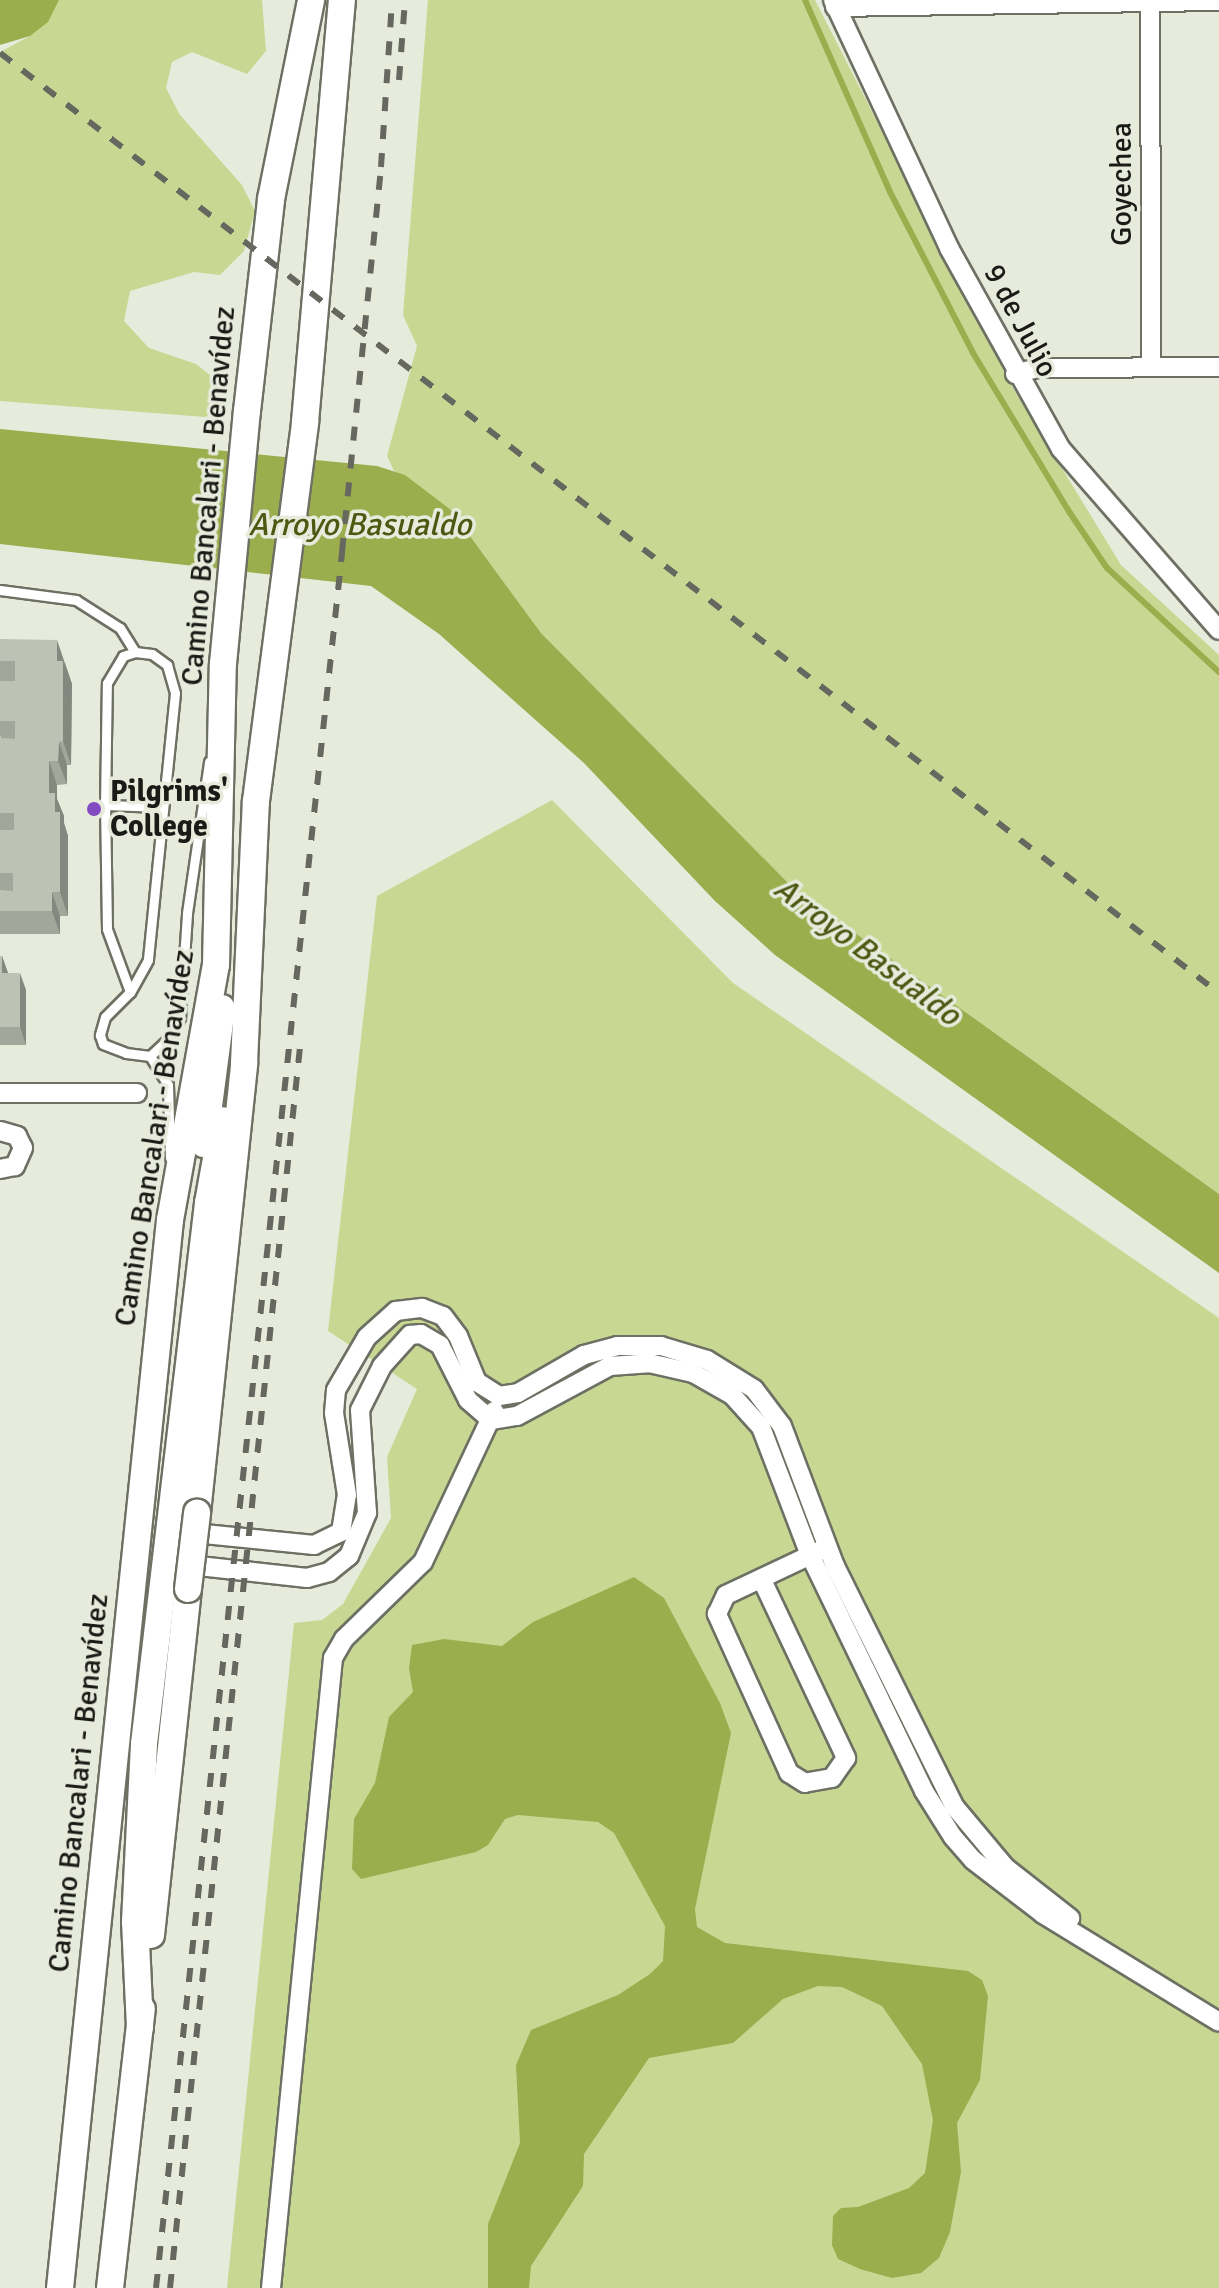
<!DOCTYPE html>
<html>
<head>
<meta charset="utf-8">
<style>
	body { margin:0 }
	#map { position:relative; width:1219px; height:2288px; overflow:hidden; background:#e7ebdc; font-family:Signika,sans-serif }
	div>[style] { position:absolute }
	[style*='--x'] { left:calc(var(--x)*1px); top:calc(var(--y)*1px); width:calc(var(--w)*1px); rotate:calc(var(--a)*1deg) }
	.green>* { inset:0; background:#c8d893 }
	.water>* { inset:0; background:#9bad4d }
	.stream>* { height:6px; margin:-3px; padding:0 3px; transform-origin:3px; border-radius:3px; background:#9bad4d }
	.roads { filter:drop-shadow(2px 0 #6d7063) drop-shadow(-2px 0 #6d7063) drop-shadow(0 2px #6d7063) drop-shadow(0 -2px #6d7063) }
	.service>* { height:9px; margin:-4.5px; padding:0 4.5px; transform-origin:4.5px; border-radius:4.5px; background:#fff }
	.minor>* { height:18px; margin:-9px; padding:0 9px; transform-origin:9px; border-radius:9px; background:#fff }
	.secondary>* { height:26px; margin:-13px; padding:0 13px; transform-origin:13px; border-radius:13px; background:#fff }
	.rail>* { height:6px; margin-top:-3px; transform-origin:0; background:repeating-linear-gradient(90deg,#66685f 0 14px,transparent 0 28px) }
	.bridges { filter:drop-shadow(2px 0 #6d7063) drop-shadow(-2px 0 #6d7063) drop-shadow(0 2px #6d7063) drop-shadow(0 -2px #6d7063) }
	.secondary-bridge>* { height:26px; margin:-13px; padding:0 13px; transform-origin:13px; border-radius:13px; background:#fff }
	.wall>* { inset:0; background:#a3a79b }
	.shaded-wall>* { inset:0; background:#85887e }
	.building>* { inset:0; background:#bec2b4 }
	.dots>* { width:22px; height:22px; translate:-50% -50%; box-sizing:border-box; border:4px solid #e7ebdc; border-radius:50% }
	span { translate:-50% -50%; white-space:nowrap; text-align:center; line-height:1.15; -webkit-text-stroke:7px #e7ebdc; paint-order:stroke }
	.street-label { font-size:30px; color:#1a1b16 }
	.poi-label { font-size:30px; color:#1a1b16; font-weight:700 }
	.left { translate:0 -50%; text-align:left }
	.water-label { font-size:32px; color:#4d5913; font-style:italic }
</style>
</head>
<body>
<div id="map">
	<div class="green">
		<i style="clip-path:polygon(59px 0,262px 0,266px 51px,247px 74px,192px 52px,172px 62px,166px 88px,180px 115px,242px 185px,255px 211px,244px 251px,220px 275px,194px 272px,130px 291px,124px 321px,149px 348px,196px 364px,221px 384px,225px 397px,218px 412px,205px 417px,0 401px,0 52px,30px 36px)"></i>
		<i style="clip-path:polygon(428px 0,815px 0,1013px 388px,1121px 565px,1219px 655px,1219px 1194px,794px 889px,541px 633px,451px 510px,394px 471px,387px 456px,417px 346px,403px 315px)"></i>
		<i style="clip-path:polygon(552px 800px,733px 983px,1219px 1318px,1219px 2288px,227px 2288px,294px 1623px,322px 1620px,343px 1604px,391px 1518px,387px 1457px,417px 1389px,328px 1331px,377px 896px)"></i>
	</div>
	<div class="water">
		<i style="clip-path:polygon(0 0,59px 0,48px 22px,30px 36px,0 45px)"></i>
		<i style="clip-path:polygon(0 429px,377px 466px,405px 475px,451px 510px,541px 633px,794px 889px,1219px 1194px,1219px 1273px,775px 955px,715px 901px,584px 763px,439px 634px,371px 586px,0 544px)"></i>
		<i style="clip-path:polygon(634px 1577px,664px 1598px,720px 1703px,731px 1733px,695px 1909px,697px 1927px,725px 1943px,968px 1971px,982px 1980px,988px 1996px,980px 2080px,957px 2123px,961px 2172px,950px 2232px,939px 2258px,921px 2273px,892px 2278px,860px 2269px,838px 2259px,832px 2245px,833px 2216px,841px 2208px,858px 2207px,909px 2188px,925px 2173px,933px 2120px,922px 2064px,882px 2006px,842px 1987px,818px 1986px,783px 1999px,733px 2043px,649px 2058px,584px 2154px,583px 2186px,531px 2266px,529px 2288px,488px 2288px,488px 2224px,520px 2143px,516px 2065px,531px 2030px,618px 1995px,650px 1974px,663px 1961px,665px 1926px,614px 1833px,598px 1822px,518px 1815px,505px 1819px,488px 1845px,476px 1852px,361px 1879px,352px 1869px,354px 1819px,375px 1783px,389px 1717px,413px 1692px,409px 1669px,412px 1645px,444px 1639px,502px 1646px,533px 1622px)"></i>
	</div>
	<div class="stream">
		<i style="--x:805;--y:0;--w:210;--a:66.1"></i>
		<i style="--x:890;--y:192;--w:181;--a:62.7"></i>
		<i style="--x:973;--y:353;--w:187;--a:58.8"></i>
		<i style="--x:1070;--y:513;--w:66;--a:56.1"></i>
		<i style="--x:1107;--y:568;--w:153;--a:42.9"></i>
	</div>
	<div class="roads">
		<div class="service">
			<i style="--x:0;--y:590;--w:77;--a:7.5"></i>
			<i style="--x:76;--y:600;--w:52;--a:32.5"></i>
			<i style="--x:120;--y:628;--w:28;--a:58"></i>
			<i style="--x:105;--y:805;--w:58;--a:2"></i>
			<i style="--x:130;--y:992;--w:67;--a:-110.1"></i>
			<i style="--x:107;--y:929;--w:124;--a:-90.9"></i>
			<i style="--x:105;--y:805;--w:122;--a:-89.1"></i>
			<i style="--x:107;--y:683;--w:31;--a:-59"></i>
			<i style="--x:123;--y:656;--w:13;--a:-18"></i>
			<i style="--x:135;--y:652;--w:17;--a:7"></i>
			<i style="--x:152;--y:654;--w:19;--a:36"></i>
			<i style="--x:167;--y:665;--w:29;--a:74"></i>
			<i style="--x:175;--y:693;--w:268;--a:95.8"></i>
			<i style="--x:148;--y:960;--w:37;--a:119"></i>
			<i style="--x:130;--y:992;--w:35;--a:135"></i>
			<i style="--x:105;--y:1017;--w:19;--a:106"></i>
			<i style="--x:100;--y:1035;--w:9;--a:72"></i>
			<i style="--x:103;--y:1044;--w:25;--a:21"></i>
			<i style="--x:126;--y:1053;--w:24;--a:7"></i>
			<i style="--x:150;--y:1056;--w:26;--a:-43"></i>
			<i style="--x:169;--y:1038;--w:24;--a:-62"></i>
			<i style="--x:180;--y:1017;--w:104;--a:-86.1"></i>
			<i style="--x:187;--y:913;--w:153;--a:-81.7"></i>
			<i style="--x:150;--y:1056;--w:34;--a:58"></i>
			<i style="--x:168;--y:1085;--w:73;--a:88.4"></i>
		</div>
		<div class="minor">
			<i style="--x:833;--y:0;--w:274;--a:64.9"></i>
			<i style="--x:949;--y:248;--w:230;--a:60.9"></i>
			<i style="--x:1061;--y:449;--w:240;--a:48.9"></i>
			<i style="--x:1150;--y:0;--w:367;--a:89.8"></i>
			<i style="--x:835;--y:7;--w:384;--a:-0.9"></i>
			<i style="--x:1015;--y:374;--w:24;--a:-15"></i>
			<i style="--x:1038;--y:368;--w:181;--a:-0.3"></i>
			<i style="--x:0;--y:1093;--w:137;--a:0"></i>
			<i style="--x:0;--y:1131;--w:18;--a:16"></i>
			<i style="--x:17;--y:1136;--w:13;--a:63"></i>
			<i style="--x:23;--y:1148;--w:20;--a:114"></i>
			<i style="--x:15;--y:1166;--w:15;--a:169"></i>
			<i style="--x:184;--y:1532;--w:131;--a:5.7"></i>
			<i style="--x:314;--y:1545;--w:30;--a:-26"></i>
			<i style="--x:341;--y:1532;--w:37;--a:-81"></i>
			<i style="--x:347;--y:1495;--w:83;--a:-99"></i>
			<i style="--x:334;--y:1413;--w:23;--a:-85"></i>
			<i style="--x:336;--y:1390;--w:61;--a:-59.7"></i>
			<i style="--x:367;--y:1337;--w:39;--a:-42"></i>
			<i style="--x:396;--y:1311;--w:26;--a:-7"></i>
			<i style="--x:422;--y:1308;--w:22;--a:21"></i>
			<i style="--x:443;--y:1316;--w:25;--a:53"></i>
			<i style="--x:458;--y:1336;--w:50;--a:67.6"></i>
			<i style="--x:477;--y:1382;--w:26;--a:32"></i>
			<i style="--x:499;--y:1396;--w:19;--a:-9"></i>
			<i style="--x:518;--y:1393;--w:76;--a:-29.9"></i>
			<i style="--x:584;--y:1355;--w:34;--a:-15"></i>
			<i style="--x:617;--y:1346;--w:44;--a:0"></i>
			<i style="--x:661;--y:1346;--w:48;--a:16.9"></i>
			<i style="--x:707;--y:1360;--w:55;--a:31.7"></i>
			<i style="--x:754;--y:1389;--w:46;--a:52.9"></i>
			<i style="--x:782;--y:1426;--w:150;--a:69.3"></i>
			<i style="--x:835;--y:1566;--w:268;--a:63.6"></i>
			<i style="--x:954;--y:1806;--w:80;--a:50.1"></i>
			<i style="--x:1005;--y:1867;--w:83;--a:38.1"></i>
			<i style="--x:181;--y:1564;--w:127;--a:6.3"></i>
			<i style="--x:307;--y:1578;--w:23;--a:-15"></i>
			<i style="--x:329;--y:1572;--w:26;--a:-39"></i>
			<i style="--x:349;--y:1556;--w:47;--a:-67.3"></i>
			<i style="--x:367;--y:1513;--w:103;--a:-93.9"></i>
			<i style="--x:360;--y:1410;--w:49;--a:-63.4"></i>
			<i style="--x:382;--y:1366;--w:42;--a:-47.9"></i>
			<i style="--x:410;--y:1335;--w:11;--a:-5"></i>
			<i style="--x:421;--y:1334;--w:22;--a:30"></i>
			<i style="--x:440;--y:1345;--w:62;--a:63"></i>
			<i style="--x:468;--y:1400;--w:30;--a:41"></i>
			<i style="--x:491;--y:1420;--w:26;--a:-9"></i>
			<i style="--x:517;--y:1416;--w:106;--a:-28.3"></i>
			<i style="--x:610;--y:1366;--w:39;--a:-4"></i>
			<i style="--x:649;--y:1363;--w:45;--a:12.8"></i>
			<i style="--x:693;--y:1373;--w:45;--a:29.4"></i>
			<i style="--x:732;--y:1395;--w:43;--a:47.8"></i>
			<i style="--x:761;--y:1427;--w:137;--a:69.1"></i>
			<i style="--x:810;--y:1555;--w:262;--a:64.2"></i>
			<i style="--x:924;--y:1791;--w:54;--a:57.8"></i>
			<i style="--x:953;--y:1837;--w:30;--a:49"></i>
			<i style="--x:973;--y:1860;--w:88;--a:37.6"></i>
			<i style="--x:1043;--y:1914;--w:206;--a:31.5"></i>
			<i style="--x:762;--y:1580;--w:197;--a:64.7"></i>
			<i style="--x:846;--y:1758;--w:24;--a:125"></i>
			<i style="--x:832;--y:1778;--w:27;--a:170"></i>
			<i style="--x:805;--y:1783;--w:19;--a:-148"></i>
			<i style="--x:789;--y:1773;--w:175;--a:-114.4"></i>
			<i style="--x:717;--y:1614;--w:21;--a:-65"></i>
			<i style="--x:726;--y:1595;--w:105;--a:-25.3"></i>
			<i style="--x:271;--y:2288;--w:633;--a:-84.38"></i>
			<i style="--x:333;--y:1658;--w:22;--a:-60"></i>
			<i style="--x:344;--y:1639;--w:110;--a:-44.3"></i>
			<i style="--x:423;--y:1562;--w:167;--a:-64.8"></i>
		</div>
		<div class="secondary">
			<i style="--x:204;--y:1144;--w:137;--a:-82.5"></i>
			<i style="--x:197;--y:1513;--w:452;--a:-84"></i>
			<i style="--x:244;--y:1063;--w:262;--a:-87.4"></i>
			<i style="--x:256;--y:801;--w:382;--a:-82.6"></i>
			<i style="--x:305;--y:422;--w:424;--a:-85"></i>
			<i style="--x:151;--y:1935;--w:348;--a:-83.9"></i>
			<i style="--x:140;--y:2027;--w:105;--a:-92.7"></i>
			<i style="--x:135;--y:1922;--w:178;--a:-87.1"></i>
			<i style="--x:144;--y:1744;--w:545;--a:-83.25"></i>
			<i style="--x:208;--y:1203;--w:84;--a:-79.8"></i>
			<i style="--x:60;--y:2288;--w:1074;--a:-84.12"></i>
			<i style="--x:170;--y:1220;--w:259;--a:-79.8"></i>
			<i style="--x:216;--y:965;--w:301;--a:-88.7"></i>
			<i style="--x:223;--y:664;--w:254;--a:-84.6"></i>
			<i style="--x:247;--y:411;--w:213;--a:-83.5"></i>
			<i style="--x:271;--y:199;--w:203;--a:-78.6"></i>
			<i style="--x:110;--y:2288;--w:281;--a:-83.5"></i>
		</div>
	</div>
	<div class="rail">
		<i style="--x:0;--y:53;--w:1539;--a:37.64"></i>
		<i style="--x:399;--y:80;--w:80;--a:-85.7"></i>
		<i style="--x:156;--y:2288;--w:1746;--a:-83.88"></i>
		<i style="--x:342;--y:552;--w:387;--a:-84.2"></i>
		<i style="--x:381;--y:167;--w:167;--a:-86.2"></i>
		<i style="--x:170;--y:2288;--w:1248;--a:-84.02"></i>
	</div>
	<div class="bridges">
		<div class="secondary-bridge">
			<i style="--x:188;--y:1589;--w:77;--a:-83.2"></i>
		</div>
	</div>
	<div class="wall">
		<i style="clip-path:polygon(0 639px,65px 663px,72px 684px,71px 765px,67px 765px,67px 784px,57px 785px,57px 799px,64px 816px,64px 823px,68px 836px,68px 916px,60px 916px,60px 934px,0 934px,0 739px,1px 739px,0 735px)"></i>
		<i style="clip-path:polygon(0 956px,2px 956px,8px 973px,26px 990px,26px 1045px,0 1045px)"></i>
	</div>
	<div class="shaded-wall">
		<i style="clip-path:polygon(57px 640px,72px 684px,71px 765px,63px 741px,57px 661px)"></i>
		<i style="clip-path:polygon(59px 742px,67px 765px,67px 784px,58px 761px)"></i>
		<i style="clip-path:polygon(49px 761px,57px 785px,57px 799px,64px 816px,64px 823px,68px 836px,68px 916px,60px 892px,49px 793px)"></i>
		<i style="clip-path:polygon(52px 892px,60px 916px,60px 934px,52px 911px)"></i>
		<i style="clip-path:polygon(2px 956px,8px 973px,2px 973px)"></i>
		<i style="clip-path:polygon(20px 973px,26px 990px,26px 1045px,20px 1027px)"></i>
	</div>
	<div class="building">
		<i style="clip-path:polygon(0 639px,57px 640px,57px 661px,63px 661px,63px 741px,59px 742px,58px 761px,49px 761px,49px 793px,55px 793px,55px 812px,60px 812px,60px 892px,52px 892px,52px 911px,0 911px,0 890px,13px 891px,13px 873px,0 873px,0 830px,14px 830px,14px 813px,0 813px,0 738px,15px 739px,15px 721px,0 721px,0 681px,15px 681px,15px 661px,0 661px)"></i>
		<i style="clip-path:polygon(0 956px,2px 956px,2px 973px,20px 973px,20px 1027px,0 1027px)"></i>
	</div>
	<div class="dots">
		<i style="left:94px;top:809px;background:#834bc1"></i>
	</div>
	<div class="street-label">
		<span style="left:1122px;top:184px;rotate:-90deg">Goyechea</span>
		<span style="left:1020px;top:321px;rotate:62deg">9 de Julio</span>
		<span style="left:209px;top:496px;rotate:-85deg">Camino Bancalari - Benavídez</span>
		<span style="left:155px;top:1138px;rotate:-81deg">Camino Bancalari - Benavídez</span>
		<span style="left:79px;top:1783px;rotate:-84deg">Camino Bancalari - Benavídez</span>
	</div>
	<div class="poi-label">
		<span class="left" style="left:110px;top:809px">Pilgrims'<br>College</span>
	</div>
	<div class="water-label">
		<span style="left:360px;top:525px">Arroyo Basualdo</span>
		<span style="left:867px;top:952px;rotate:37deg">Arroyo Basualdo</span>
	</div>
</div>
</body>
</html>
